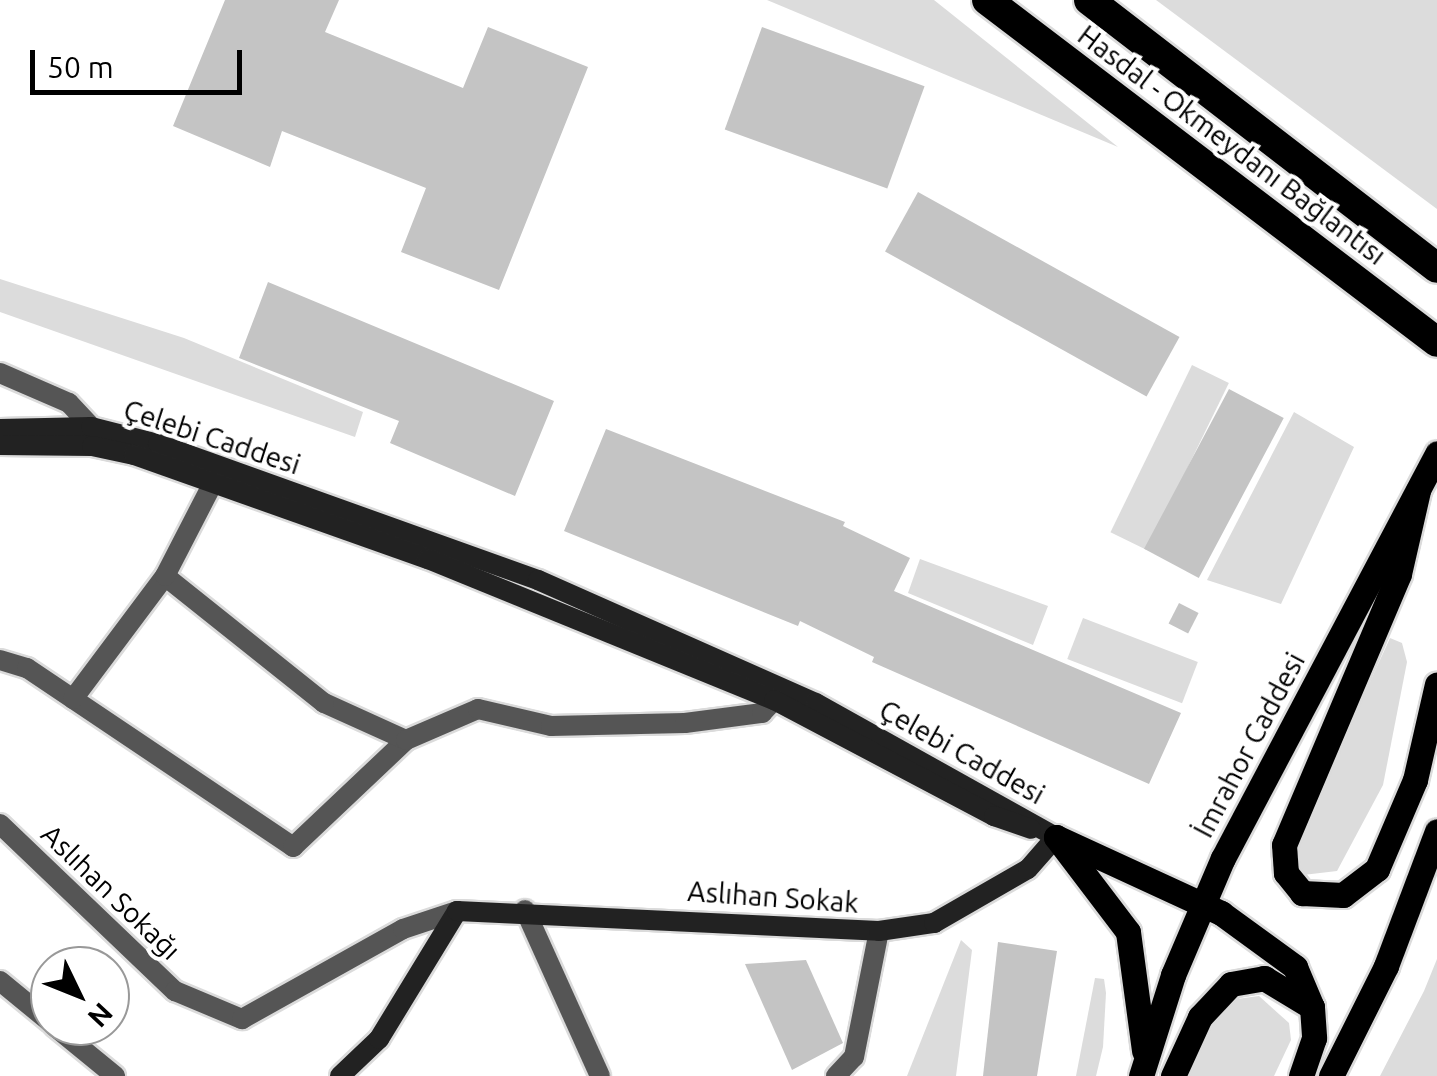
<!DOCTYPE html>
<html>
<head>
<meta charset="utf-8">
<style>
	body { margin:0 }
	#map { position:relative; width:1437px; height:1076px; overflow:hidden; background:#fff; font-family:Ubuntu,sans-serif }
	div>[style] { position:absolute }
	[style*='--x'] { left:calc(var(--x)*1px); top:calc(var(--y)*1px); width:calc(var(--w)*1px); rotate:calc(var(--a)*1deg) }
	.green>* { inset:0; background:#dcdcdc; transform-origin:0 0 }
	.building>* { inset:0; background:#c4c4c4; transform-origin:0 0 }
	.roads { filter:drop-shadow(2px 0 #dbdbdb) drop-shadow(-2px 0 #dbdbdb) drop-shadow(0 2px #dbdbdb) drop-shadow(0 -2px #dbdbdb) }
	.street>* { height:20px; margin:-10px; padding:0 10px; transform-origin:10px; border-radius:10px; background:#555 }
	.secondary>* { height:20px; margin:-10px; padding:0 10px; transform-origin:10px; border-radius:10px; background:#222 }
	.primary>* { height:25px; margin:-12.5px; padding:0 12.5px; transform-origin:12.5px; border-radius:12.5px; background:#000 }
	.highway>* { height:30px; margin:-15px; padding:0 15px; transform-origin:15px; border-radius:15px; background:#000 }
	span { translate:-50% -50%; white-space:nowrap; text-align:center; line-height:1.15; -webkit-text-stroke:8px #fff; paint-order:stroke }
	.street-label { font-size:28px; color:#000 }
	.north { position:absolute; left:30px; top:946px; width:100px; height:100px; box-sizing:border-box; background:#fff; border:2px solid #999; border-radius:50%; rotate:133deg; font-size:28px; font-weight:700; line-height:40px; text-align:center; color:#000 }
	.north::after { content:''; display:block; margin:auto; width:35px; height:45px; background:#000; clip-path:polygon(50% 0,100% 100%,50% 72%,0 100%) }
	.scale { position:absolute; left:30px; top:50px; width:212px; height:45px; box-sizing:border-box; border:5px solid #000; border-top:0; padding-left:12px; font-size:30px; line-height:35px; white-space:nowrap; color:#000; -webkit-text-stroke:8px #fff; paint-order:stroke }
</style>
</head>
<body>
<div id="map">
	<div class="green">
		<i style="clip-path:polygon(767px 0,934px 0,1118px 147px)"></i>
		<i style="clip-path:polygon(1156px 0,1437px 0,1437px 209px)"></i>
		<i style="clip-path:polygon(0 279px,184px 338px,363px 412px,355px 437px,0 312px)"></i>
		<i style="left:1192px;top:365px;width:41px;height:186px;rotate:26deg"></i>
		<i style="clip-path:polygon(1294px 412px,1354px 447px,1281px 604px,1207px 580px)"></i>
		<i style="clip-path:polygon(920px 559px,1048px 606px,1033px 645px,908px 593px)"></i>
		<i style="left:1083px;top:618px;width:123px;height:44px;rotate:21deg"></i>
		<i style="clip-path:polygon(1390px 638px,1402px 643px,1407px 662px,1383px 785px,1337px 871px,1303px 875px,1295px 846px)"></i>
		<i style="clip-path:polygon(961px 940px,972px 950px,956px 1076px,907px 1076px)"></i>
		<i style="clip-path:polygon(1437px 959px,1437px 1076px,1380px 1076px,1424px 991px)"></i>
		<i style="clip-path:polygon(1095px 978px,1104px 979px,1106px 993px,1103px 1047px,1096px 1076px,1076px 1076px)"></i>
		<i style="clip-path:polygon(1259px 996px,1289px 1023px,1291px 1040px,1274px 1076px,1187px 1076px,1214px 1015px,1229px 1000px)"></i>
	</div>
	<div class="building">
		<i style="clip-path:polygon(225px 0,339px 0,325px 32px,463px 88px,488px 27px,588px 67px,499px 290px,401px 252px,426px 188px,282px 131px,270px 167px,173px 126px)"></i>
		<i style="left:762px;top:27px;width:173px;height:109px;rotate:20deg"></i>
		<i style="left:918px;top:192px;width:299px;height:68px;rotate:29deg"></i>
		<i style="clip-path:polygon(268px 282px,554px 401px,515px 496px,390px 443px,399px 421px,239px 358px)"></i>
		<i style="left:1229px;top:389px;width:62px;height:181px;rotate:28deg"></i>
		<i style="clip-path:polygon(606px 429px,845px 522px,843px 526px,910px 558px,894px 591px,1181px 713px,1149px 784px,872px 662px,874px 657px,800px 621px,798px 626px,564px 531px)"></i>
		<i style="left:1179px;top:603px;width:22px;height:23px;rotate:27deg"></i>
		<i style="clip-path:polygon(998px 942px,1057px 951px,1037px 1076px,983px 1076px)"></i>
		<i style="clip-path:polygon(806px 960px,843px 1043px,792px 1070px,745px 964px)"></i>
	</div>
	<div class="roads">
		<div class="street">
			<i style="--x:0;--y:373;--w:75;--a:23.5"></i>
			<i style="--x:69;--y:403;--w:33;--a:47"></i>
			<i style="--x:0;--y:660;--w:28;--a:17"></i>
			<i style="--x:27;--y:668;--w:321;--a:33.9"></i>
			<i style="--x:293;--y:847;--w:156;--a:-43.4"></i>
			<i style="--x:406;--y:740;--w:90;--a:-155.7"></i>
			<i style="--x:324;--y:703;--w:203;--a:-141.4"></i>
			<i style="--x:73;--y:699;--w:154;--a:-53.2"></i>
			<i style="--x:165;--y:576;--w:107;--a:-62.7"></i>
			<i style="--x:406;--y:740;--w:78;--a:-23.3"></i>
			<i style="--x:478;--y:709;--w:75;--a:13.1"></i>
			<i style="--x:551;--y:726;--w:134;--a:-1.3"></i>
			<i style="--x:685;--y:723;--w:78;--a:-7.4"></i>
			<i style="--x:762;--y:713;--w:18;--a:-47"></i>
			<i style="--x:0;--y:824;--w:242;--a:43.7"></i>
			<i style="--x:175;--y:991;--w:73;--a:22.7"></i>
			<i style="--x:242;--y:1019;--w:184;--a:-29.2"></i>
			<i style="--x:403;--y:929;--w:57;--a:-18.4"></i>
			<i style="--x:525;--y:910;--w:182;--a:65.7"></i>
			<i style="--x:0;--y:981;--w:65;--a:39.4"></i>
			<i style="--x:54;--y:1026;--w:79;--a:39.3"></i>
			<i style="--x:836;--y:1076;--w:26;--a:-47"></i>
			<i style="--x:854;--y:1057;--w:128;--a:-78.8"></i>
		</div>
		<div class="secondary">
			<i style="--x:0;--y:429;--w:91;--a:-1.3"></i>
			<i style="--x:91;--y:427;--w:69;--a:14.2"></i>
			<i style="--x:158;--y:444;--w:404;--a:19.7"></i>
			<i style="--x:538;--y:580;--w:304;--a:23.9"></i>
			<i style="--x:816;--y:703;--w:275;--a:29.2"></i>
			<i style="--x:0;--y:445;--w:92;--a:0.6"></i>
			<i style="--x:92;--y:446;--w:43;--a:12.1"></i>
			<i style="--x:134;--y:455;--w:312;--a:19.5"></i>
			<i style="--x:428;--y:559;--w:374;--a:22.2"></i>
			<i style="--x:774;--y:700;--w:249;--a:27.8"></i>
			<i style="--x:994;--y:816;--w:39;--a:19"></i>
			<i style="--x:340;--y:1076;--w:54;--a:-43.5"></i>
			<i style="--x:379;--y:1039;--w:150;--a:-58.6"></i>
			<i style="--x:457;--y:911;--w:422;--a:2.7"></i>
			<i style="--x:879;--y:931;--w:56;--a:-8.3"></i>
			<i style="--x:934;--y:923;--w:108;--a:-29.9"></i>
			<i style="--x:1028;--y:869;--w:43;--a:-48.8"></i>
		</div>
		<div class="primary">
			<i style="--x:1418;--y:491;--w:85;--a:102.9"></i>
			<i style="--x:1399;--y:574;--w:294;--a:113"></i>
			<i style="--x:1284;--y:845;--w:28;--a:86"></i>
			<i style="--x:1286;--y:873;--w:26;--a:51"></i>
			<i style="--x:1302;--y:893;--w:41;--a:2.8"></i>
			<i style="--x:1343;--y:895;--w:43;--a:-37.4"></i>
			<i style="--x:1377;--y:869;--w:97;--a:-66.9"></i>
			<i style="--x:1415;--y:780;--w:98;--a:-77.1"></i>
			<i style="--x:1056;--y:837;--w:182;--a:24.7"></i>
			<i style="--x:1221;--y:913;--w:92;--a:36.1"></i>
			<i style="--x:1295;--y:967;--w:43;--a:67"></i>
			<i style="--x:1312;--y:1007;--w:31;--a:86"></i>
			<i style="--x:1314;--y:1038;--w:40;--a:108.9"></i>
			<i style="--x:1056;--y:837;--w:119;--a:52.8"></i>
			<i style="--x:1128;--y:932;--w:120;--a:82.3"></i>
			<i style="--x:1141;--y:1076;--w:106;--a:-72.4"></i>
			<i style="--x:1173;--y:975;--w:127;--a:-66.9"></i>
			<i style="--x:1223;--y:858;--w:458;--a:-62.1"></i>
			<i style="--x:1173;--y:1076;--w:65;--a:-65.4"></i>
			<i style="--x:1200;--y:1017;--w:45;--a:-46.8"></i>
			<i style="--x:1231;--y:984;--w:34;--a:-10"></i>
			<i style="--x:1264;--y:978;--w:56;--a:31.1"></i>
			<i style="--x:1331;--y:1076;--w:123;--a:-63.4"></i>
			<i style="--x:1386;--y:966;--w:144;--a:-69.3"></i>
		</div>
		<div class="highway">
			<i style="--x:987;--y:0;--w:565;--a:37.23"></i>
			<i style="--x:1089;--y:0;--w:439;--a:37.6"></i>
		</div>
	</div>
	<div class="street-label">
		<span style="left:1232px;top:145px;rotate:37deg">Hasdal - Okmeydanı Bağlantısı</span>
		<span style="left:212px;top:437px;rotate:18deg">Çelebi Caddesi</span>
		<span style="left:1249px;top:745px;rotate:-62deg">İmrahor Caddesi</span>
		<span style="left:962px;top:752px;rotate:29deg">Çelebi Caddesi</span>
		<span style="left:111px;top:892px;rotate:44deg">Aslıhan Sokağı</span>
		<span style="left:773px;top:897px;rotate:4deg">Aslıhan Sokak</span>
	</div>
	<div class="north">N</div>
	<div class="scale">50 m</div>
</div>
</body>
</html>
